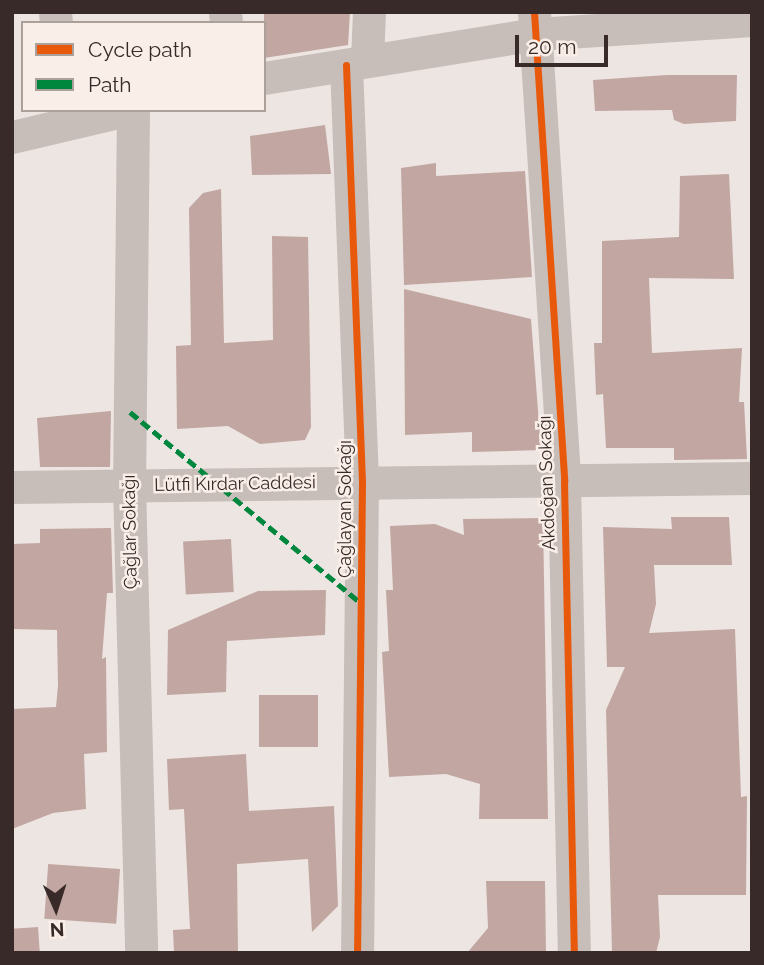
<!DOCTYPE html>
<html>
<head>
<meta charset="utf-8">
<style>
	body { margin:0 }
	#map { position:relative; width:764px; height:965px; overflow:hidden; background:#ede5e1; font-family:Raleway,sans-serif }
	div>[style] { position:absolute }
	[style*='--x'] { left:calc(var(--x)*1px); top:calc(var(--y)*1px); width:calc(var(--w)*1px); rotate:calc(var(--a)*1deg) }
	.building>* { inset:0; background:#c2a6a2; transform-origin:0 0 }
	.street>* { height:33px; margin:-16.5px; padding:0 16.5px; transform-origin:16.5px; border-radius:16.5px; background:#c7bdb9 }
	.quiet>* { height:5px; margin-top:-2.5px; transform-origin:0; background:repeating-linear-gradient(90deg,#00873e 0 10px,transparent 0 15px) }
	.cycleway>* { height:7px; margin:-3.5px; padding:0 3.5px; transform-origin:3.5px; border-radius:3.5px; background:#e8590c }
	span { translate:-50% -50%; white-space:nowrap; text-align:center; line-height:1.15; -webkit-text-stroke:5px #faefe8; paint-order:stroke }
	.street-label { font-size:18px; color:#382a28 }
	.frame { position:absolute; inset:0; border:14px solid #382a28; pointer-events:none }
	.legend { position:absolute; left:21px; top:21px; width:245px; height:91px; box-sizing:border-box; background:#faefe8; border:2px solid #aca09b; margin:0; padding:9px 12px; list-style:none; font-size:21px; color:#382a28 }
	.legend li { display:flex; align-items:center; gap:14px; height:35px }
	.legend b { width:35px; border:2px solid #aca09b }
	.north { position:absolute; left:21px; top:874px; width:70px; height:70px; -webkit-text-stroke:5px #faefe8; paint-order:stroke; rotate:177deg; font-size:19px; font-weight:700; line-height:28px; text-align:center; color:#382a28 }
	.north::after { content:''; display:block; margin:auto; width:24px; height:32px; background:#382a28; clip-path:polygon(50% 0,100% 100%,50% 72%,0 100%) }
	.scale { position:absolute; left:515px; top:35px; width:93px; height:32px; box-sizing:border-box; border:4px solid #382a28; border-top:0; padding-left:9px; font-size:21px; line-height:24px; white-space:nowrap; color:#382a28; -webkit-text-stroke:5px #faefe8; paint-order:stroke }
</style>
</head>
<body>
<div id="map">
	<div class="building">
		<i style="clip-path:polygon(264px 12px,350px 12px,348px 45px,264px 58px)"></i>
		<i style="clip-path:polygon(667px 75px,737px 75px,736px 121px,684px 124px,674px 120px,672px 110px,595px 111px,593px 80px)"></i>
		<i style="clip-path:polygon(325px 125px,331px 174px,252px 175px,250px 136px)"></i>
		<i style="clip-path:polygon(436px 163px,436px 176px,525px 171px,532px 277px,404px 285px,401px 168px)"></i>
		<i style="clip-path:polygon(729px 174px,734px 279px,649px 278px,652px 353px,742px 348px,739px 402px,744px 402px,747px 459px,674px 460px,674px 448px,606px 448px,603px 394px,596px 395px,594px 343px,602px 343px,602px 241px,679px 237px,680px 176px)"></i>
		<i style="clip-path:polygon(221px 189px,224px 343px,273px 340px,272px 236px,308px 237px,311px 427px,305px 440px,260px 444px,228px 426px,177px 429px,176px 346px,191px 345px,189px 208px,203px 193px)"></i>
		<i style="clip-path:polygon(404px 289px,531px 319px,541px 450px,472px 452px,472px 432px,405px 435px)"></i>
		<i style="clip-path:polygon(111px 411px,110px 467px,40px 467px,37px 418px)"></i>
		<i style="clip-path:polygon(671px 517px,729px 517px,732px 565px,654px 565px,656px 604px,649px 633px,735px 629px,741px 797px,747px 796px,746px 895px,658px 895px,660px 937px,656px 953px,612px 953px,606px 710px,625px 667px,607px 667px,603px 527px,672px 529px)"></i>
		<i style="clip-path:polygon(543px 518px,548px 819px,479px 819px,480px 784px,446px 774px,389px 777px,382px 652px,389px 651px,386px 590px,393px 590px,390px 526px,435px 524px,464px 535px,463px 519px)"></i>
		<i style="clip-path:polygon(111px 528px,113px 593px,107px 593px,102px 659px,106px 657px,107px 752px,84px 754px,86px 809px,53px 813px,12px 829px,12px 709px,56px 707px,58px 685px,57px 630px,12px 629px,12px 544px,40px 543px,40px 529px)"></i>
		<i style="left:231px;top:539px;width:53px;height:48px;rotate:87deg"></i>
		<i style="clip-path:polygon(326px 590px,325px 635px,227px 641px,226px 692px,167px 695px,168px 630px,258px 591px)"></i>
		<i style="left:259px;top:695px;width:59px;height:52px"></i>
		<i style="clip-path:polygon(246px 754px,249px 811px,334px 806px,338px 906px,312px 932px,308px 859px,237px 864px,238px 953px,174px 953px,173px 930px,190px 929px,184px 809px,169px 810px,167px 759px)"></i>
		<i style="left:120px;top:869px;width:55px;height:72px;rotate:94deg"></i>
		<i style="clip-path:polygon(486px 881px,545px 881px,546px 953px,467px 953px,488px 928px)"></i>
		<i style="left:38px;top:927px;width:26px;height:26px;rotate:86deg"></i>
	</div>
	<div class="street">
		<i style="--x:55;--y:12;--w:11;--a:85"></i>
		<i style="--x:225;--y:12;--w:11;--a:85"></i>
		<i style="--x:534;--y:12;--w:470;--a:86.3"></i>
		<i style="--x:564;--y:481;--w:472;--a:88.8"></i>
		<i style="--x:367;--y:61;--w:49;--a:-87.7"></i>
		<i style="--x:346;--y:65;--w:417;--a:87.8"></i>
		<i style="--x:362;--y:482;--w:471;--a:90.6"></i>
		<i style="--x:264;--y:78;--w:276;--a:-9.2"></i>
		<i style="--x:536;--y:34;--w:216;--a:-3.7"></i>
		<i style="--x:133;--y:110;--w:376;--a:90.6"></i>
		<i style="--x:129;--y:486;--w:467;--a:88.5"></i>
		<i style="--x:12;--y:137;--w:117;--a:-13.3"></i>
		<i style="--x:12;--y:487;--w:740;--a:-0.7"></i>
	</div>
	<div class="quiet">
		<i style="--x:130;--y:412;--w:300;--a:39.6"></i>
	</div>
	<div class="cycleway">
		<i style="--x:534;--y:12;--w:470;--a:86.3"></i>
		<i style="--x:564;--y:481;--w:472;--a:88.8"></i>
		<i style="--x:346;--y:65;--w:417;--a:87.8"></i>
		<i style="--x:362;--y:482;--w:471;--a:90.6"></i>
	</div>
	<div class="street-label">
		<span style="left:547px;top:483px;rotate:-92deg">Akdoğan Sokağı</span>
		<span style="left:235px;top:484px;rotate:-1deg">Lütfi Kırdar Caddesi</span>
		<span style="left:345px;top:509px;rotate:-90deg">Çağlayan Sokağı</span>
		<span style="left:130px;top:532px;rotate:-91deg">Çağlar Sokağı</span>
	</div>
	<div class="frame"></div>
	<ul class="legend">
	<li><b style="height:9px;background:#e8590c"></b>Cycle path</li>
	<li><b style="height:9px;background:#00873e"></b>Path</li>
	</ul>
	<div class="north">N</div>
	<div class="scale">20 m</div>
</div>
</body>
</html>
